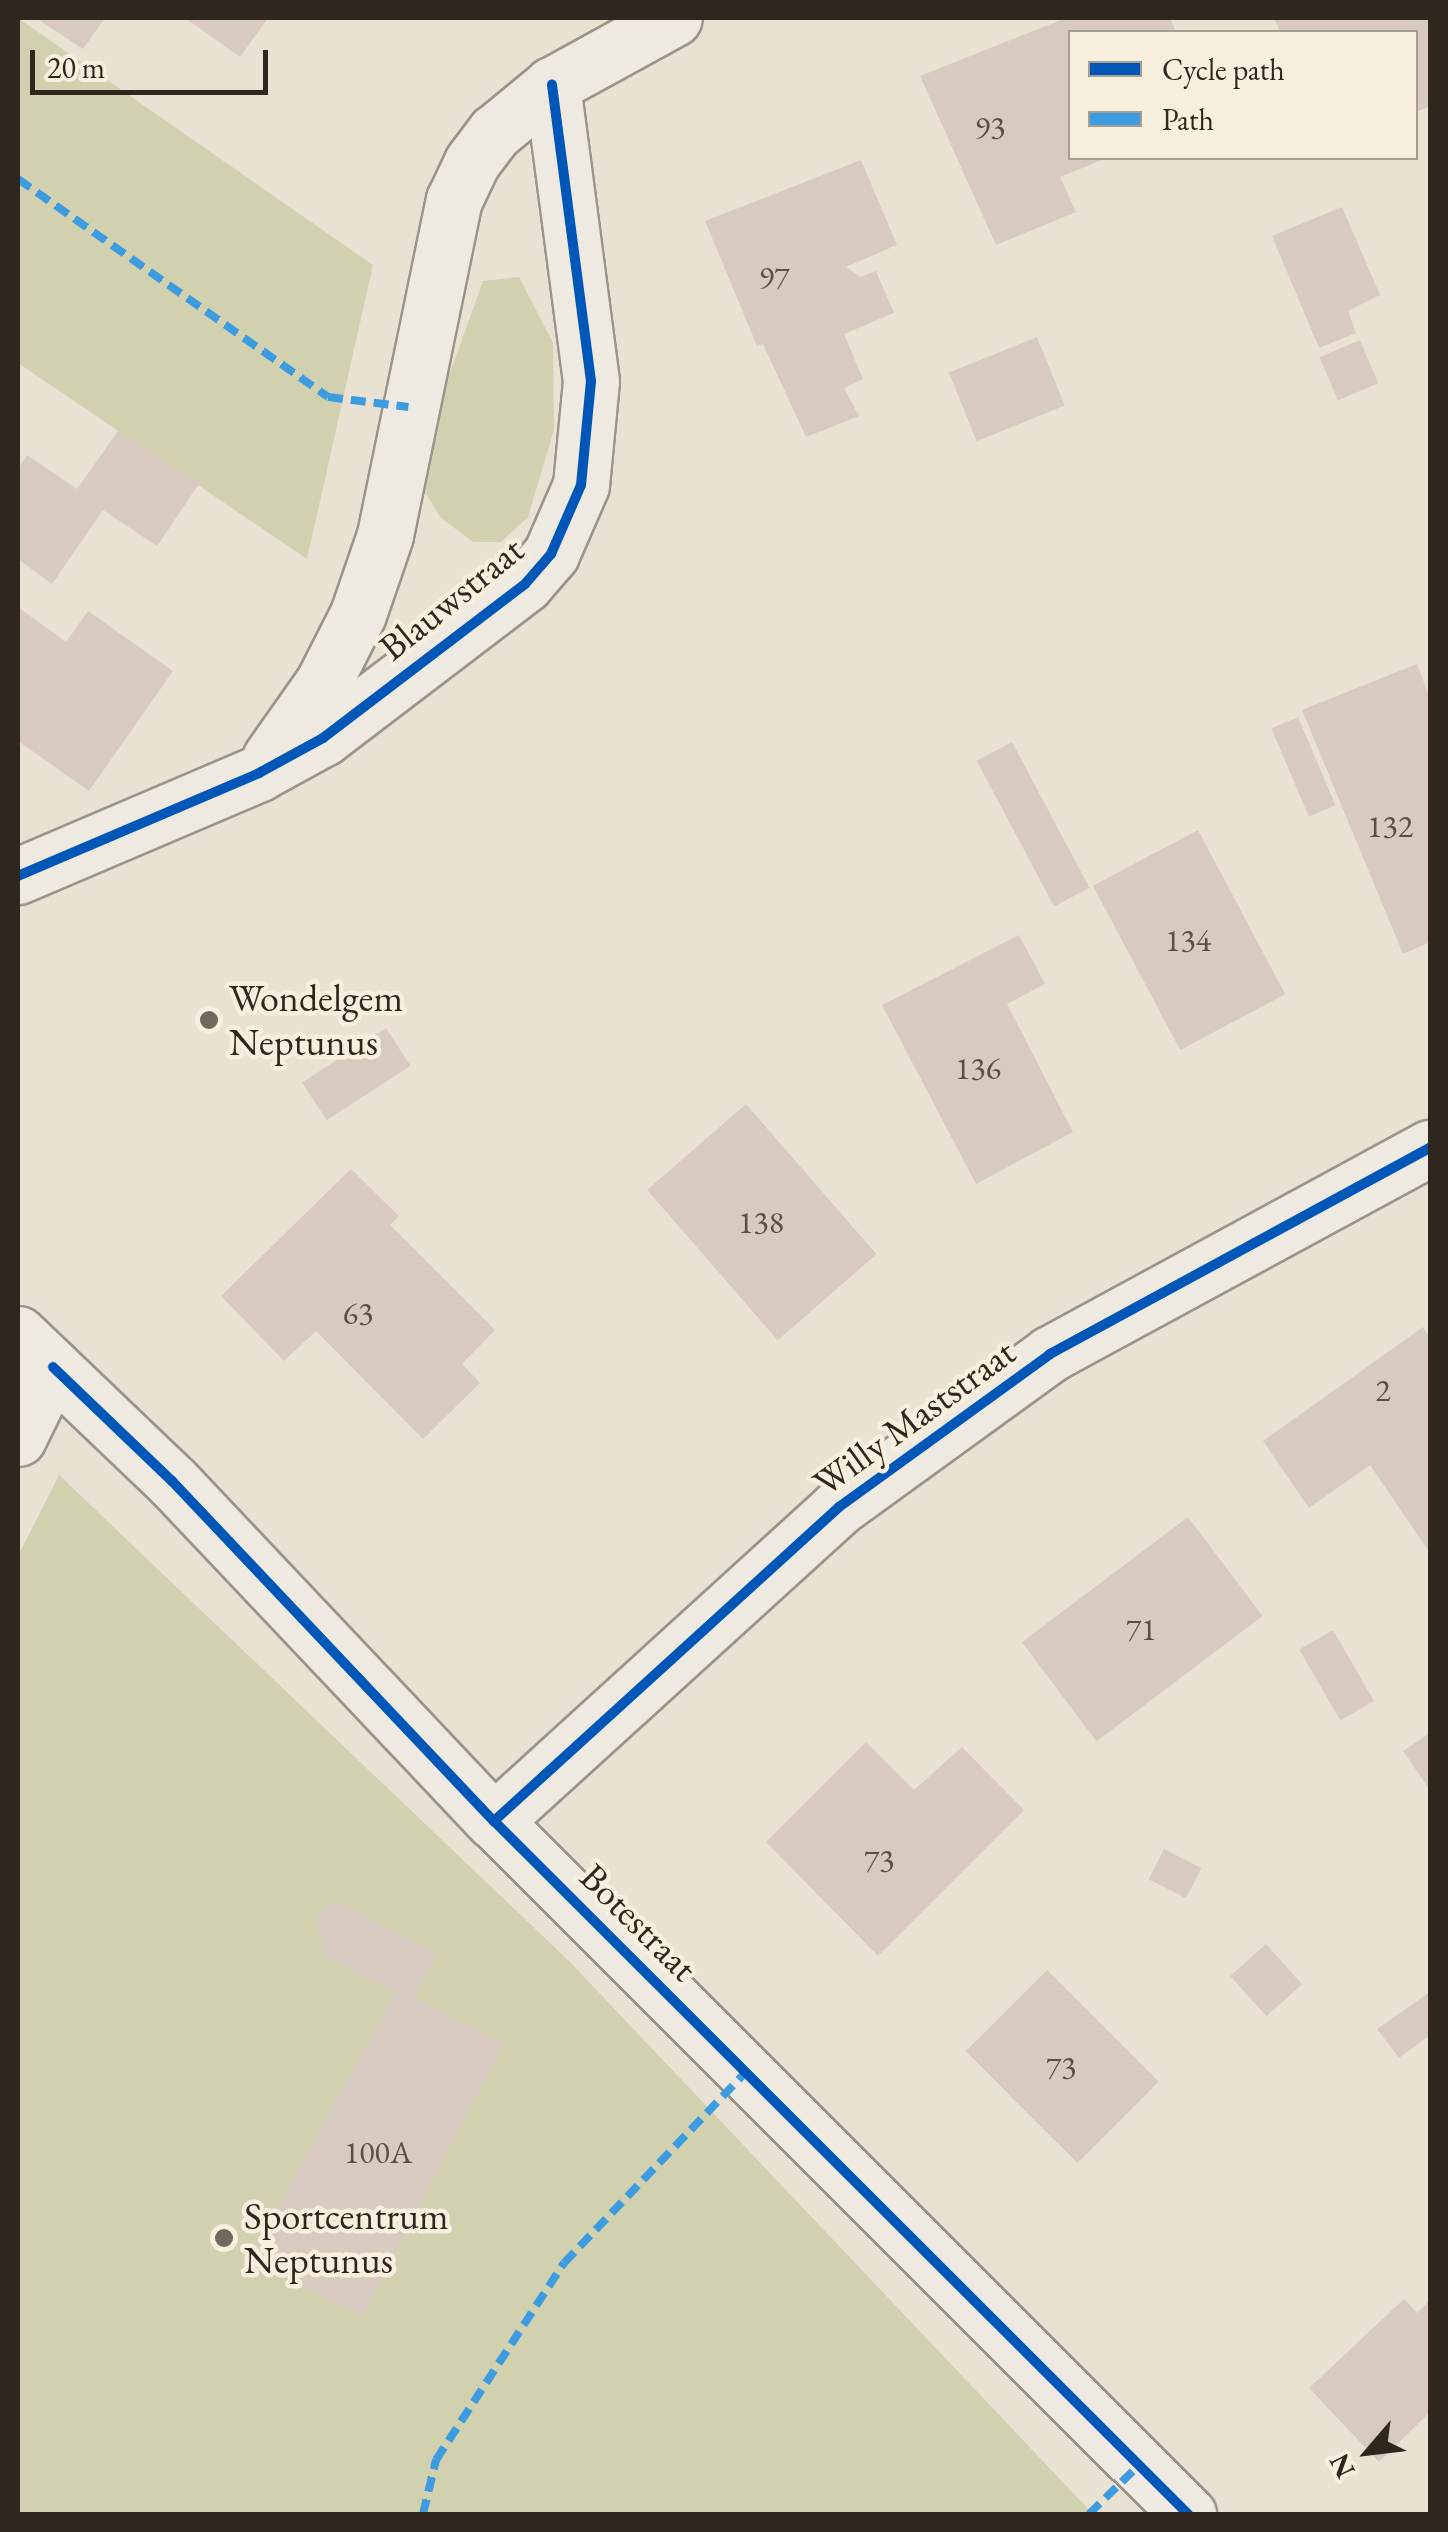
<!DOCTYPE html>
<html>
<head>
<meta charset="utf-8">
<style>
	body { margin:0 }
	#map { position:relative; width:1448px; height:2532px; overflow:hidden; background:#e9e2d3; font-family:"EB Garamond",serif }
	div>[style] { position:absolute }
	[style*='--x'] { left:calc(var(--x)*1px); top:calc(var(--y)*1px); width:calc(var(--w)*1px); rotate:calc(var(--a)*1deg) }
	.green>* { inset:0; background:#d1d1b0 }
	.building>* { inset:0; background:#d8cac0; transform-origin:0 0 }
	.roads { filter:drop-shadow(2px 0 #9a948b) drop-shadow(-2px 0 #9a948b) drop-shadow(0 2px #9a948b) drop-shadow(0 -2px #9a948b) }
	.street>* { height:55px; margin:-27.5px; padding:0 27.5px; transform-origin:27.5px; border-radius:27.5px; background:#eeeae2 }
	.secondary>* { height:55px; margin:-27.5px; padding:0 27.5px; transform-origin:27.5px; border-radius:27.5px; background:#eeeae2 }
	.quiet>* { height:8px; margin-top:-4px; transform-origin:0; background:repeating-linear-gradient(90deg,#3d9ce0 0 15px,transparent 0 23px) }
	.cycleway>* { height:10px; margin:-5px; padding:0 5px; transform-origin:5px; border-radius:5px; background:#0057b8 }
	.dots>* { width:28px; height:28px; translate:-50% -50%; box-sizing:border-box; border:5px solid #f7eedd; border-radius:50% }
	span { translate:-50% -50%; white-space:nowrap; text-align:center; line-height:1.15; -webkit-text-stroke:9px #f7eedd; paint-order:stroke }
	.number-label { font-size:32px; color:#594f46 }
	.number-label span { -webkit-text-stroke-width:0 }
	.street-label { font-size:38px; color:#2f261e }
	.poi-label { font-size:38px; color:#2f261e }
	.left { translate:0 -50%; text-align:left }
	.frame { position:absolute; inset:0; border:20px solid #2f261e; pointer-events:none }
	.legend { position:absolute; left:1068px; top:30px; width:350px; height:130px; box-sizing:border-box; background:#f7eedd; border:2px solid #a79e91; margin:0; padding:12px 18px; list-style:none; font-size:30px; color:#2f261e }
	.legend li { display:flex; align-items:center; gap:20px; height:50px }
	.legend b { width:50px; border:2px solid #a79e91 }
	.north { position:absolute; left:1318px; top:2402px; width:100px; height:100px; -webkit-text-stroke:8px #f7eedd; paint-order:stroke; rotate:242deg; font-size:28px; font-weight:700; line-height:40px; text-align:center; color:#2f261e }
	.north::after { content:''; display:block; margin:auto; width:35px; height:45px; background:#2f261e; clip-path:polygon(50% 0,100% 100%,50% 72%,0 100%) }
	.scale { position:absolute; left:30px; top:50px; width:238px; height:45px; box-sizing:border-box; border:5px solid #2f261e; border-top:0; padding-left:12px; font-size:30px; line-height:35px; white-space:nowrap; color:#2f261e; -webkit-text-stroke:8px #f7eedd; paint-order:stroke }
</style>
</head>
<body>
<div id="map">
	<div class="green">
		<i style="clip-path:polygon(18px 18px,373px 265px,307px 559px,18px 363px)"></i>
		<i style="clip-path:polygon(519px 277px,553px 343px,554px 430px,528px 517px,501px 542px,473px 542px,440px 517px,420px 483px,425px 443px,483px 281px)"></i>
		<i style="clip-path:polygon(59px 1475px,569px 1961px,1093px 2514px,18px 2514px,18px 1556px)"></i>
	</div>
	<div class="building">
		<i style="clip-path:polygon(36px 18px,105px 18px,83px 49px)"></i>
		<i style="clip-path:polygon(185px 18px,268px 18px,240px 57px)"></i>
		<i style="clip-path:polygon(1066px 18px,1170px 18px,1176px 32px,1070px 32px,1070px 158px,1107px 158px,1060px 177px,1076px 212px,996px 245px,920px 76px)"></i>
		<i style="clip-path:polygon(1274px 18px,1430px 18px,1430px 106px,1416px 112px,1416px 32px,1280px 32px)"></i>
		<i style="clip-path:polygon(861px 160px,897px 245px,846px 267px,860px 277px,876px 271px,894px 313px,844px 334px,863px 379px,844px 388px,859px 416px,806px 437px,763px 344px,757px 346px,705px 221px)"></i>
		<i style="clip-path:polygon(1342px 207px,1380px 295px,1348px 311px,1356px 333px,1319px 348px,1272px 236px)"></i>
		<i style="left:1037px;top:337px;width:74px;height:95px;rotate:68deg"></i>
		<i style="left:1360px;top:340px;width:47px;height:44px;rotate:67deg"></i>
		<i style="clip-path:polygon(118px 431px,199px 484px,157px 546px,103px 510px,52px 584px,18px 559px,18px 469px,27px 455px,77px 489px)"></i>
		<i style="clip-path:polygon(18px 607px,66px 642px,88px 611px,173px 671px,89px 791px,18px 741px)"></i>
		<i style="clip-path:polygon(1417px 664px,1430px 698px,1430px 942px,1403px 954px,1302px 710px)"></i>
		<i style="left:1298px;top:717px;width:96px;height:29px;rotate:67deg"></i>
		<i style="left:1012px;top:742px;width:165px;height:40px;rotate:62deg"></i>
		<i style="left:1198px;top:830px;width:186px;height:119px;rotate:62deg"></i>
		<i style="clip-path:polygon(1019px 935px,1045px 984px,1007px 1004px,1073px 1132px,976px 1184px,882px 1005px)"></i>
		<i style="left:386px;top:1028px;width:45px;height:100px;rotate:57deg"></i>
		<i style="left:746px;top:1104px;width:199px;height:131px;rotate:49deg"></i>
		<i style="clip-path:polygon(351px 1169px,399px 1216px,390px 1225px,495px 1330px,462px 1364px,480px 1383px,423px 1439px,316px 1331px,284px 1361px,221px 1296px)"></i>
		<i style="clip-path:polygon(1423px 1327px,1430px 1339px,1430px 1553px,1370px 1465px,1309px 1508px,1263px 1441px)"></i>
		<i style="left:1188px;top:1517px;width:124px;height:208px;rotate:53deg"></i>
		<i style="left:1333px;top:1630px;width:82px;height:39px;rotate:60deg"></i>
		<i style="clip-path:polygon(1430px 1733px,1430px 1790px,1403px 1751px)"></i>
		<i style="clip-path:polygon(866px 1742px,914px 1790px,962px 1747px,1024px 1810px,878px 1956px,766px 1842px)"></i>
		<i style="left:1164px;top:1849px;width:42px;height:34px;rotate:27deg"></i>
		<i style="clip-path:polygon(335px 1900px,437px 1954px,414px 1997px,503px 2044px,363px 2317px,250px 2259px,395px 1993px,325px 1956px,316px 1917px)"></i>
		<i style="left:1266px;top:1944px;width:54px;height:48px;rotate:48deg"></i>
		<i style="left:1047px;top:1970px;width:158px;height:115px;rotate:45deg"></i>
		<i style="clip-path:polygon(1430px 1992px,1430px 2035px,1399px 2058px,1377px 2029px)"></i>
		<i style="clip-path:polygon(1404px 2299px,1417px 2313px,1430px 2300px,1430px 2412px,1379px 2462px,1309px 2388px)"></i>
	</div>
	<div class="roads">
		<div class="street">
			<i style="--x:270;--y:758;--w:92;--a:-54.8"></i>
			<i style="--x:323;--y:683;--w:77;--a:-63.1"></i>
			<i style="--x:358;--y:614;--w:83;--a:-71.1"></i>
			<i style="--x:385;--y:535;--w:342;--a:-78.4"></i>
			<i style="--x:454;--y:200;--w:42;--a:-64.7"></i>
			<i style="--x:472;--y:162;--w:38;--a:-53"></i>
			<i style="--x:495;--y:132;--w:74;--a:-39.5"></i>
			<i style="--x:552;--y:85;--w:139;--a:-28.8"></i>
			<i style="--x:18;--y:876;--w:262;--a:-23.1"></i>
			<i style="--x:259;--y:773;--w:73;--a:-28.7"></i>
			<i style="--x:323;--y:738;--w:254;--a:-37.3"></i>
			<i style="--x:525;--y:584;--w:40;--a:-49"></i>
			<i style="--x:551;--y:554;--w:75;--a:-66.5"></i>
			<i style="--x:581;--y:485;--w:104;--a:-84.5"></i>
			<i style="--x:591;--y:381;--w:299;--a:-97.5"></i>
			<i style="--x:18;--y:1438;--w:79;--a:-63.8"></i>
			<i style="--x:494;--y:1821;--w:466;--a:-42.3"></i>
			<i style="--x:839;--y:1507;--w:261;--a:-35.9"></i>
			<i style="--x:1050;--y:1354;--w:432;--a:-28.5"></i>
		</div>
		<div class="secondary">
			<i style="--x:18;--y:1334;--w:213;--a:43.7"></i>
			<i style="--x:172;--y:1481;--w:468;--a:46.6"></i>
			<i style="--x:494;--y:1821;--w:981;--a:44.96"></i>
		</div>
	</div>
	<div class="quiet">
		<i style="--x:18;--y:179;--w:379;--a:35.1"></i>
		<i style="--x:328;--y:397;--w:81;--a:7.1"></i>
		<i style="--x:423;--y:2514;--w:56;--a:-76.5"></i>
		<i style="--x:436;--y:2460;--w:235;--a:-57"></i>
		<i style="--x:564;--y:2263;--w:265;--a:-46.4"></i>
		<i style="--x:1089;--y:2514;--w:71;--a:-44.4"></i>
	</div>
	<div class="cycleway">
		<i style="--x:18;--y:876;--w:262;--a:-23.1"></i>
		<i style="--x:259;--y:773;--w:73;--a:-28.7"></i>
		<i style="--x:323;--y:738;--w:254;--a:-37.3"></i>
		<i style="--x:525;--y:584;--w:40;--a:-49"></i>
		<i style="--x:551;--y:554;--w:75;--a:-66.5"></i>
		<i style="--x:581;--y:485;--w:104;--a:-84.5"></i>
		<i style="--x:591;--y:381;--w:299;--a:-97.5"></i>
		<i style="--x:53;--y:1367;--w:165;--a:43.8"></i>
		<i style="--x:172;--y:1481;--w:468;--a:46.6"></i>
		<i style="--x:494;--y:1821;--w:981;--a:44.96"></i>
		<i style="--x:494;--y:1821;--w:466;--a:-42.3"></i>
		<i style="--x:839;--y:1507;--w:261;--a:-35.9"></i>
		<i style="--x:1050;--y:1354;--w:432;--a:-28.5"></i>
	</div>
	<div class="dots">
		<i style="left:209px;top:1020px;background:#70685d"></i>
		<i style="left:224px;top:2238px;background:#70685d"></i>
	</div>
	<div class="number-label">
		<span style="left:990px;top:127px">93</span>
		<span style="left:774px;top:277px">97</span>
		<span style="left:1390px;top:826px">132</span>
		<span style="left:1188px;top:940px">134</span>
		<span style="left:978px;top:1068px">136</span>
		<span style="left:761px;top:1222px">138</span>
		<span style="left:358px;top:1313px">63</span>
		<span style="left:1383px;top:1390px">2</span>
		<span style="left:1141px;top:1629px">71</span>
		<span style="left:879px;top:1860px">73</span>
		<span style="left:1061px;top:2067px">73</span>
		<span style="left:378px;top:2152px">100A</span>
	</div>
	<div class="street-label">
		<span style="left:451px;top:598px;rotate:-39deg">Blauwstraat</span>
		<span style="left:914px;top:1417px;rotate:-36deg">Willy Maststraat</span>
		<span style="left:639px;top:1922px;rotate:45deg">Botestraat</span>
	</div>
	<div class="poi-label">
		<span class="left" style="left:229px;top:1020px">Wondelgem<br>Neptunus</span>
		<span class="left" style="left:244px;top:2238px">Sportcentrum<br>Neptunus</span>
	</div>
	<div class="frame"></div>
	<ul class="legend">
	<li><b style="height:12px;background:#0057b8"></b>Cycle path</li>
	<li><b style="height:12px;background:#3d9ce0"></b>Path</li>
	</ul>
	<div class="north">N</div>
	<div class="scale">20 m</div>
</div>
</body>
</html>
